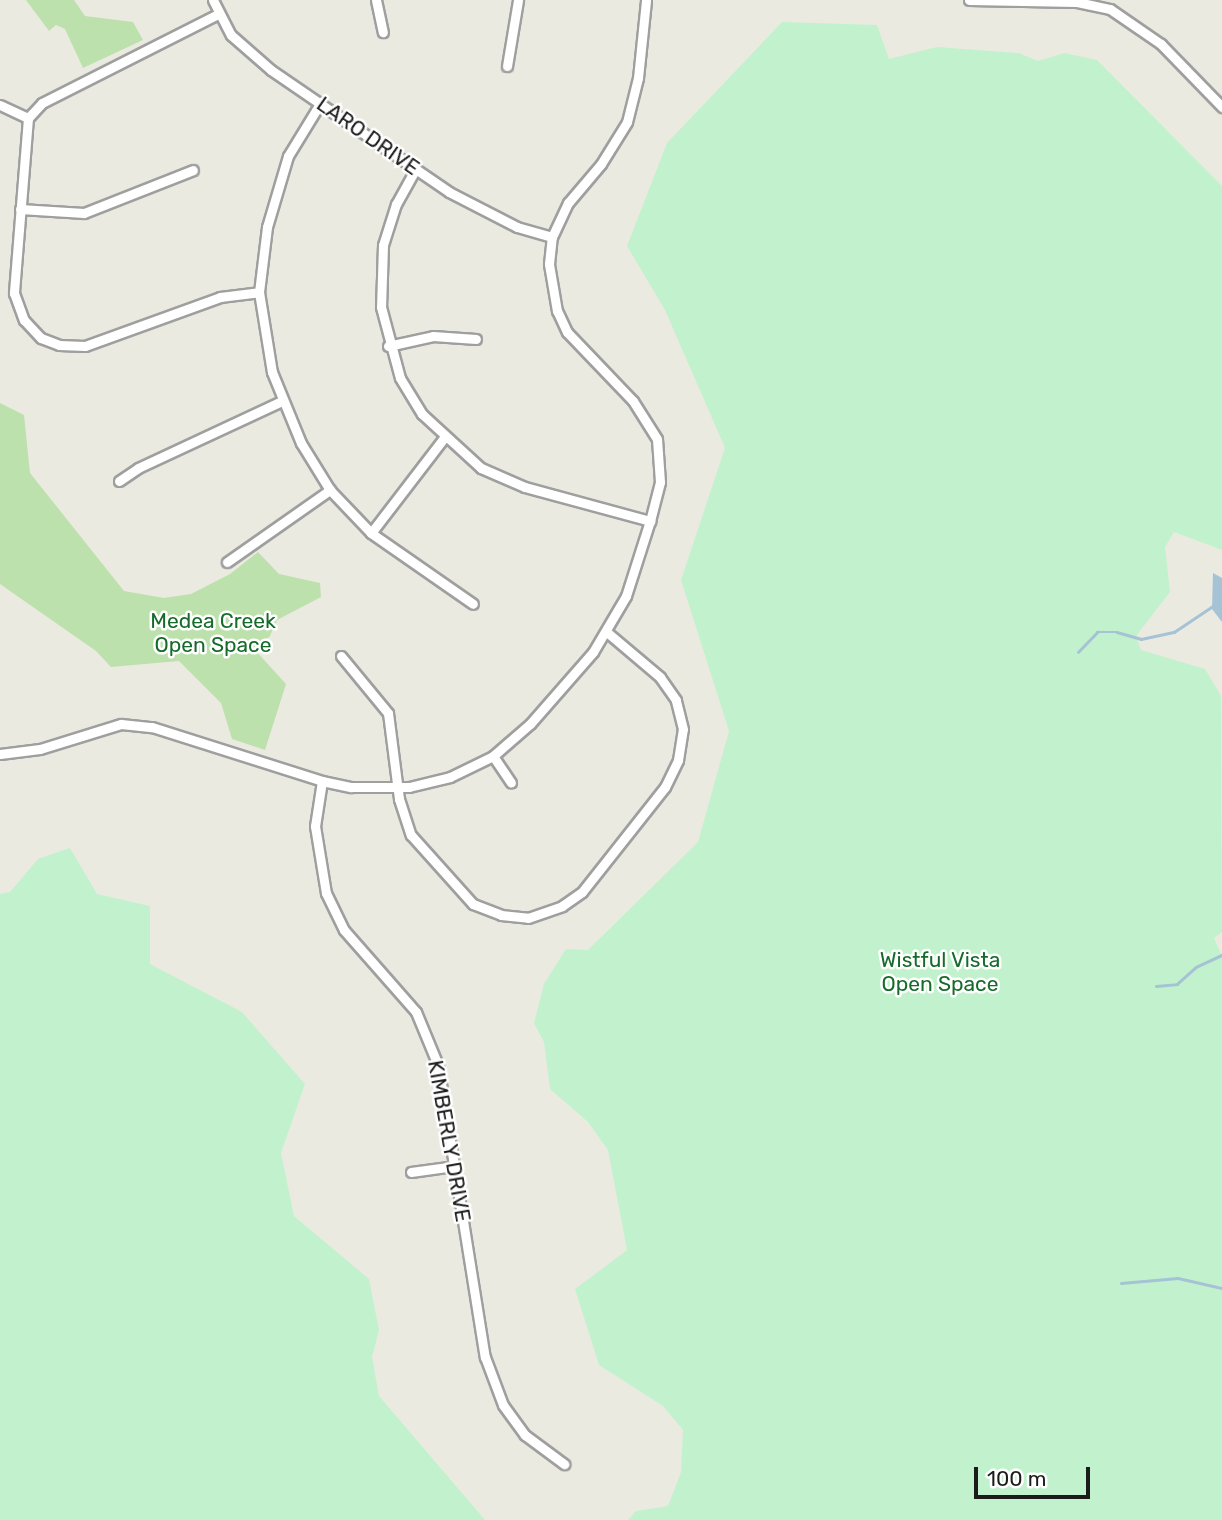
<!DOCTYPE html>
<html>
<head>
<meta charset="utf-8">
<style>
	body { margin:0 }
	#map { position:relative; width:1222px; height:1520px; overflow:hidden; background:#ebeae1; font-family:Rubik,sans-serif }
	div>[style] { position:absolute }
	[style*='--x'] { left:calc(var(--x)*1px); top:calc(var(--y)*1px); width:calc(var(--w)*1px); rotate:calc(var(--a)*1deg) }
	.grass>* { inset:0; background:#bde1ac }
	.park>* { inset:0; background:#c1f2cd }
	.water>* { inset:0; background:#a6c2d5 }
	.stream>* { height:2.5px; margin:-1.25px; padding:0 1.25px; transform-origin:1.25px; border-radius:1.25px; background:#a6c2d5 }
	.roads { filter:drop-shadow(2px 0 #9f9f9f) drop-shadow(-2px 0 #9f9f9f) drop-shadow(0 2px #9f9f9f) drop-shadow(0 -2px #9f9f9f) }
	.minor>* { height:9px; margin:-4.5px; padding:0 4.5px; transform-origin:4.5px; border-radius:4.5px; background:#fff }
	span { translate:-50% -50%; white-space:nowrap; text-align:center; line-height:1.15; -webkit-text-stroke:5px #fff; paint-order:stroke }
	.street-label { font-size:21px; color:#1b1b1b }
	.park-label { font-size:21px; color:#166b2b }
	.scale { position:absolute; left:974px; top:1467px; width:116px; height:32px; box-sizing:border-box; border:4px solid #1b1b1b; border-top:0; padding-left:9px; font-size:21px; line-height:24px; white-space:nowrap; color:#1b1b1b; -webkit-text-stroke:5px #fff; paint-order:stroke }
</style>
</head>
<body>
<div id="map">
	<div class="grass">
		<i style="clip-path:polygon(26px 0,74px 0,85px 16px,133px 22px,143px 40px,83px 68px,65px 29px,56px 25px,49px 31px)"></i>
		<i style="clip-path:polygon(0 403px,24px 415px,30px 473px,124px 591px,164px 598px,191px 594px,230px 574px,258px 552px,279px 574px,320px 583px,321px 597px,277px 620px,270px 636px,255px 650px,286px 684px,265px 750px,232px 739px,221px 703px,179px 661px,111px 667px,96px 651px,0 584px)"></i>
	</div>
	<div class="park">
		<i style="clip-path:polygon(782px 22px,877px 25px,889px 59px,937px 47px,1019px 53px,1038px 61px,1064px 53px,1097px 60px,1222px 186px,1222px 550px,1174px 532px,1165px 547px,1170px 592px,1136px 636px,1141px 650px,1205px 669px,1221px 696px,1222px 932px,1214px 938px,1222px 956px,1222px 1520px,628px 1520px,636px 1511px,668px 1506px,681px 1472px,683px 1430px,663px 1406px,599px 1365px,575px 1289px,627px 1250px,608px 1150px,588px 1122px,550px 1089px,544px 1042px,534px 1023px,544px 984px,566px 949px,588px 950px,698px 842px,729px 731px,681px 580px,725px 448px,665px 310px,627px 246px,667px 143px)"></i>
		<i style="clip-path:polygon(70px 848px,97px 894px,150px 906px,150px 964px,242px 1012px,305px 1084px,281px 1153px,294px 1216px,369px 1279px,379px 1330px,372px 1357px,379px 1396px,485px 1520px,0 1520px,0 894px,10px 892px,38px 859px)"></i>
	</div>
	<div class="water">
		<i style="clip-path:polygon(1213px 573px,1222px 578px,1222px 622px,1212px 609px)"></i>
	</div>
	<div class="stream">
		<i style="--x:1078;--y:652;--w:28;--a:-46"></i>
		<i style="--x:1097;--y:632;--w:20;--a:0"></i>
		<i style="--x:1117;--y:632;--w:25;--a:16"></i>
		<i style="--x:1141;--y:639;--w:34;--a:-12"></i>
		<i style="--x:1174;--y:632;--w:47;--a:-33.7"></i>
		<i style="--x:1156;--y:986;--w:21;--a:-5"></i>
		<i style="--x:1177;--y:984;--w:25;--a:-42"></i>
		<i style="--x:1196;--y:967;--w:29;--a:-25"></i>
		<i style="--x:1121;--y:1283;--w:57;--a:-5"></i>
		<i style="--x:1178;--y:1278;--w:45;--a:12.8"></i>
	</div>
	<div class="roads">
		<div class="minor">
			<i style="--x:213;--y:0;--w:39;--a:63"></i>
			<i style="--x:231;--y:35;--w:53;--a:41.2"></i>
			<i style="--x:271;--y:70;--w:216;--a:34.4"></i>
			<i style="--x:449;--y:192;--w:76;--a:27.2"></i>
			<i style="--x:517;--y:227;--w:36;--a:16"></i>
			<i style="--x:376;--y:0;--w:33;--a:78"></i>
			<i style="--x:969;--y:0;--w:108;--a:1.1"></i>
			<i style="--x:1077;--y:2;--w:34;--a:12"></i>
			<i style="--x:1110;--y:9;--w:62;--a:34.5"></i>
			<i style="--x:1161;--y:44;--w:88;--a:45.9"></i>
			<i style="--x:216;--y:15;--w:195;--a:153.2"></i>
			<i style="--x:42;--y:103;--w:21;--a:133"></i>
			<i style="--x:28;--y:118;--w:176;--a:94.6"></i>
			<i style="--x:14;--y:293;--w:29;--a:70"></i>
			<i style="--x:24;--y:320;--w:25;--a:47"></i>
			<i style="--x:41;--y:338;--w:19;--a:21"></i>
			<i style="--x:59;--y:345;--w:26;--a:2"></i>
			<i style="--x:85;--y:346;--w:144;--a:-19.9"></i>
			<i style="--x:220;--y:297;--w:39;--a:-7"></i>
			<i style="--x:507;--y:66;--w:67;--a:-80.5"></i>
			<i style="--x:321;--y:102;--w:63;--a:121.4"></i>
			<i style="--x:288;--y:156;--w:74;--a:106.5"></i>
			<i style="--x:267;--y:227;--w:65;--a:97"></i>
			<i style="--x:259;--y:292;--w:81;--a:80.8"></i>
			<i style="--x:272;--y:372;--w:77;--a:67.8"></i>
			<i style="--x:301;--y:443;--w:55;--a:58.3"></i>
			<i style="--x:330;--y:490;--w:59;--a:46.4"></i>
			<i style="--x:371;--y:533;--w:124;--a:34.8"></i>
			<i style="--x:0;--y:105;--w:31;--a:25"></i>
			<i style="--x:415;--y:170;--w:39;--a:119"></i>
			<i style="--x:396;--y:204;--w:43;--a:107.6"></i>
			<i style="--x:383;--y:245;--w:62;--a:91.8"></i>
			<i style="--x:381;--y:307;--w:73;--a:75"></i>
			<i style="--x:400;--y:378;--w:42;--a:58.6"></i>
			<i style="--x:422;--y:414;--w:80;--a:42.5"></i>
			<i style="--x:481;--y:468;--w:48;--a:23.4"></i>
			<i style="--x:525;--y:487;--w:130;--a:15.2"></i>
			<i style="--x:20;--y:209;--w:64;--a:3.6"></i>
			<i style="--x:84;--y:213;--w:117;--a:-21.5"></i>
			<i style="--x:388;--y:346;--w:46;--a:-12.5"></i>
			<i style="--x:433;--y:336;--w:43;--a:4"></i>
			<i style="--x:119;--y:481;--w:23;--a:-34"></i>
			<i style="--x:138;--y:468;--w:159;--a:-25"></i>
			<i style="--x:371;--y:533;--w:120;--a:-52.5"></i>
			<i style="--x:227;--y:562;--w:126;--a:-35"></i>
			<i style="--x:341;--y:656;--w:74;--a:50.5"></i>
			<i style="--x:388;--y:713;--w:87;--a:82.7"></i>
			<i style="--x:399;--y:799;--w:38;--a:72"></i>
			<i style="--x:411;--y:835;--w:93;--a:48.1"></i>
			<i style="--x:473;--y:904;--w:30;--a:21"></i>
			<i style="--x:501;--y:915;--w:27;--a:6"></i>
			<i style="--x:528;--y:918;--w:36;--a:-19"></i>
			<i style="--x:562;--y:906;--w:24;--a:-35"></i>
			<i style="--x:582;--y:892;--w:134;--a:-51.7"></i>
			<i style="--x:665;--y:787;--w:30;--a:-64"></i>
			<i style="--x:678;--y:760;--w:31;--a:-81"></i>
			<i style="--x:683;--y:729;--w:30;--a:-104"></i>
			<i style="--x:676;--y:700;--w:28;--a:-125"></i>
			<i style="--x:660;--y:677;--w:68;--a:-139.8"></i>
			<i style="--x:0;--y:754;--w:40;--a:-7.1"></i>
			<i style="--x:40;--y:749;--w:85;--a:-17.2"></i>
			<i style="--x:121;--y:724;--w:31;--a:6"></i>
			<i style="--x:152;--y:727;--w:178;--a:17.6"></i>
			<i style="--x:322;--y:781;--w:30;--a:12"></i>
			<i style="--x:351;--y:787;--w:58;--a:0"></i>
			<i style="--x:409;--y:787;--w:42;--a:-13.7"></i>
			<i style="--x:450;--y:777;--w:48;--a:-26"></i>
			<i style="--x:493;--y:756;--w:49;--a:-40.9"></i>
			<i style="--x:530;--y:724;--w:96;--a:-48.8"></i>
			<i style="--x:593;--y:652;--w:65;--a:-59.5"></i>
			<i style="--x:626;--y:596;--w:79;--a:-72.3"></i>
			<i style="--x:650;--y:521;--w:40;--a:-75.6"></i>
			<i style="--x:660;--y:482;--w:43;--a:-94"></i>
			<i style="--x:657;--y:439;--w:45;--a:-122.3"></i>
			<i style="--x:633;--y:401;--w:95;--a:-133.7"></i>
			<i style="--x:567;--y:332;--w:23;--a:-115"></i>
			<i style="--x:557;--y:311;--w:48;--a:-99.7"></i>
			<i style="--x:549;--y:264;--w:27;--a:-84"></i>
			<i style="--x:552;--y:237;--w:38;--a:-65"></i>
			<i style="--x:568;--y:203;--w:51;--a:-49.8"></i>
			<i style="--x:601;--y:164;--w:49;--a:-58.2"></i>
			<i style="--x:627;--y:122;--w:45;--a:-76"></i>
			<i style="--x:638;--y:78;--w:78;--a:-84.1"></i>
			<i style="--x:493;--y:756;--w:32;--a:56"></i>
			<i style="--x:322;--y:781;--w:46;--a:98.8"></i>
			<i style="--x:315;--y:826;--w:68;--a:80.7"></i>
			<i style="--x:326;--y:893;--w:41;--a:64.1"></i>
			<i style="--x:344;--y:930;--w:109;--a:48.7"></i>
			<i style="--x:416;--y:1012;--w:57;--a:67.5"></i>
			<i style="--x:438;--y:1065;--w:296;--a:80.9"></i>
			<i style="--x:485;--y:1357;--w:51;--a:69.4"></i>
			<i style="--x:503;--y:1405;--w:37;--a:54"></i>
			<i style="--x:525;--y:1435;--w:49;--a:36.6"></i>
			<i style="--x:411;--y:1172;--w:43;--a:-7.9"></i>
		</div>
	</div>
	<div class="street-label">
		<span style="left:368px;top:136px;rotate:35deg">LARO DRIVE</span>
		<span style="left:449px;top:1141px;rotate:80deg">KIMBERLY DRIVE</span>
	</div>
	<div class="park-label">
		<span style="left:213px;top:633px">Medea Creek<br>Open Space</span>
		<span style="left:940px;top:972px">Wistful Vista<br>Open Space</span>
	</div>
	<div class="scale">100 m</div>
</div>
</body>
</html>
